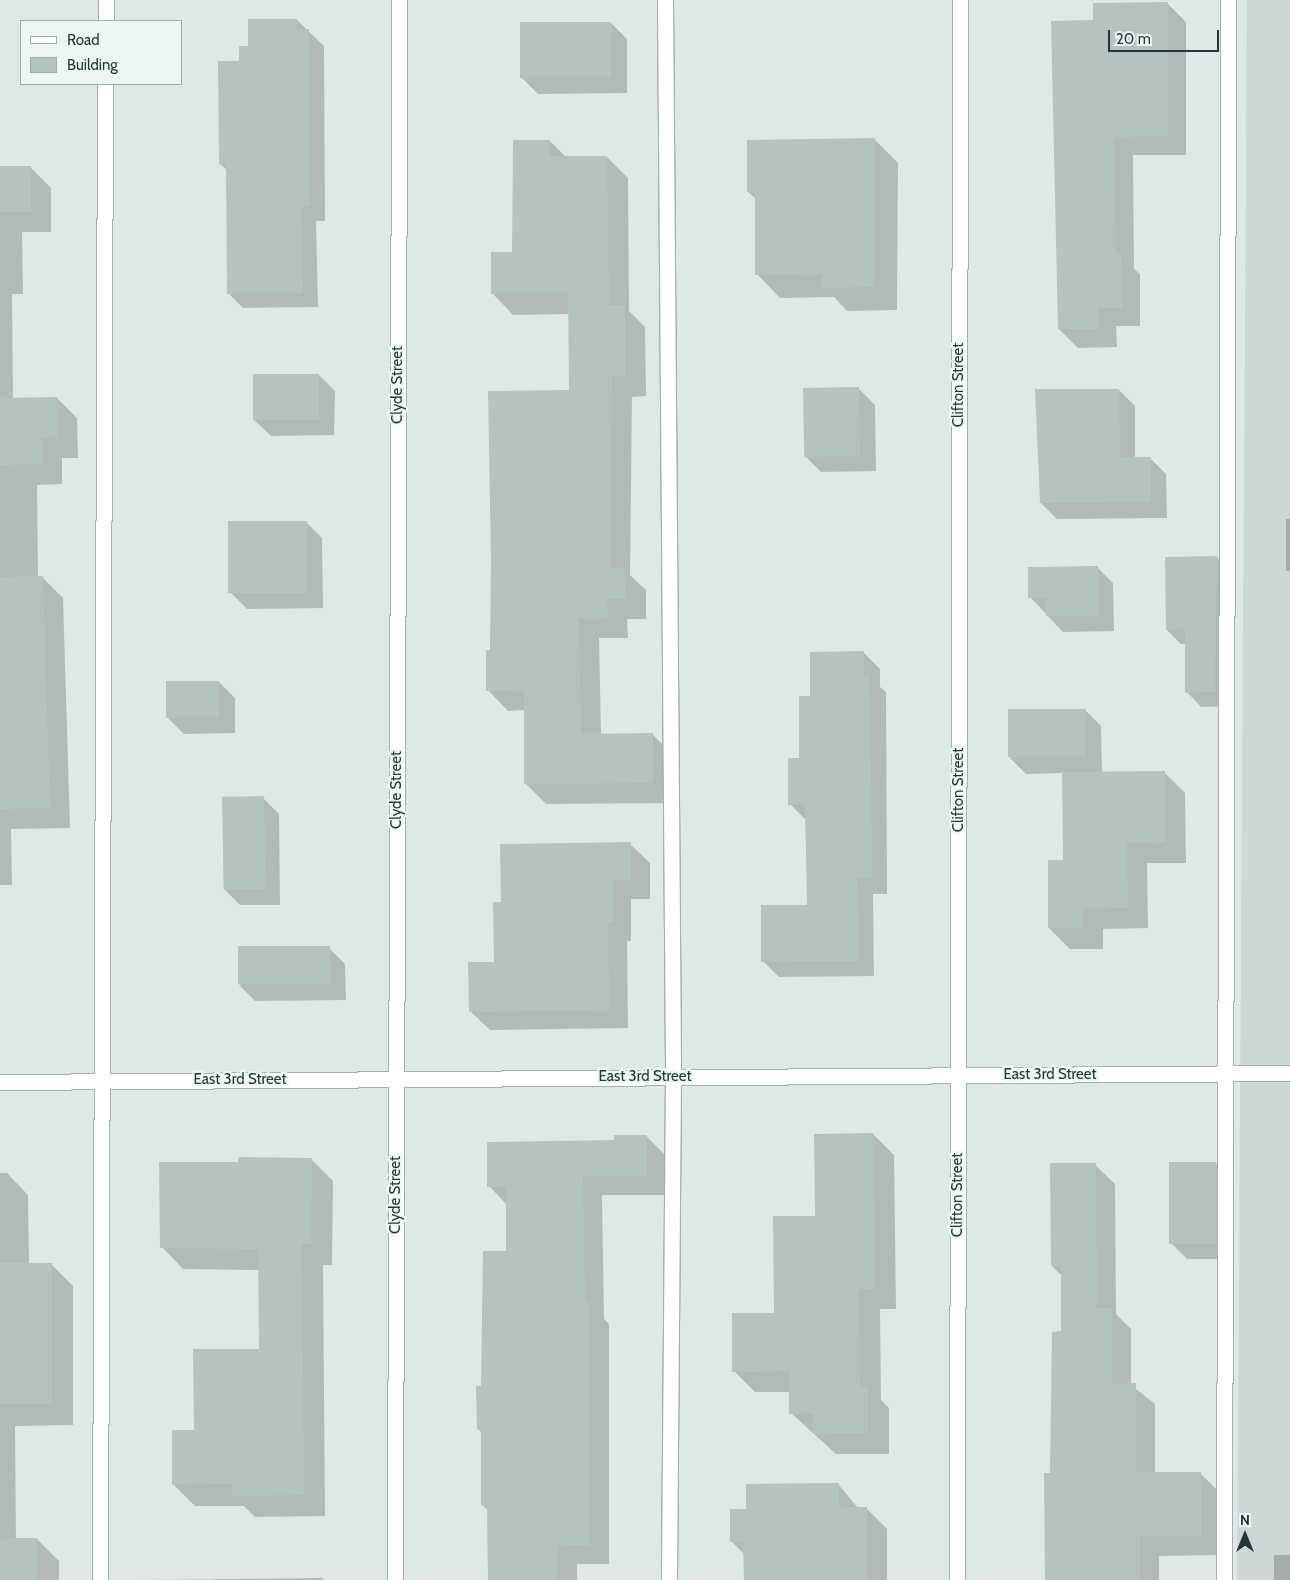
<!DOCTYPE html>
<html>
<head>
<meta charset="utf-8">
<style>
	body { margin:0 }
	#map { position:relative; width:1290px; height:1580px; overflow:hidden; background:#dee9e7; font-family:Cabin,sans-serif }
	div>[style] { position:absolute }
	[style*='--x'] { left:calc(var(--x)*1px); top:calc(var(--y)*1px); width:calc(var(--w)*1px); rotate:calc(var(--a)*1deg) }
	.built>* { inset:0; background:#cdd8d6 }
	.shadow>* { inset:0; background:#0003; transform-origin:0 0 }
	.building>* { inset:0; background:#b4c3c0; transform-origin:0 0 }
	.roads { filter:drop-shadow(1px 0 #a2b0ae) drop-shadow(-1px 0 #a2b0ae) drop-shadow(0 1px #a2b0ae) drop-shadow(0 -1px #a2b0ae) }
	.minor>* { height:15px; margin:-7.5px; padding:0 7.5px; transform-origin:7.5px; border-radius:7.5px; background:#fff }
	span { translate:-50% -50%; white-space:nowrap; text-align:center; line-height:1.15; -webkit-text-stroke:4.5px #eef6f4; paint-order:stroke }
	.street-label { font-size:15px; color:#213736 }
	.legend { position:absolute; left:20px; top:20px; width:162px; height:65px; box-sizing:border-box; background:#eef6f4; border:1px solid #9caaa8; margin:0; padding:6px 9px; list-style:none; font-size:15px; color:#213736 }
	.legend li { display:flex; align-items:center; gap:10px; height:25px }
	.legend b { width:25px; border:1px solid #9caaa8 }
	.north { position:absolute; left:1220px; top:1510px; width:50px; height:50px; -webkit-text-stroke:4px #eef6f4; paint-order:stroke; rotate:0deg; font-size:14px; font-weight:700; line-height:20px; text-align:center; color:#213736 }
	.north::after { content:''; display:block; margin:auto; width:18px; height:22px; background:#213736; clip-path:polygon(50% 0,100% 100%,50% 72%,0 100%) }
	.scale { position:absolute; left:1108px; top:30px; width:111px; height:22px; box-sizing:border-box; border:2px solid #213736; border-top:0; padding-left:6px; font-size:15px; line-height:18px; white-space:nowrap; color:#213736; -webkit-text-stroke:4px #eef6f4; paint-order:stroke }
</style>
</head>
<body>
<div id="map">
	<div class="built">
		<i style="clip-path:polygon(1247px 0,1290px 0,1290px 1580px,1237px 1580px)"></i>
	</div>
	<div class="shadow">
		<i style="clip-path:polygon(1167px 3px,1186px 22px,1186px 155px,1133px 155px,1134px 269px,1140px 274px,1140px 326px,1116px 326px,1117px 347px,1078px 348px,1059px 329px,1095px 21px)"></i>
		<i style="clip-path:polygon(297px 20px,324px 46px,325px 221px,316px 221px,318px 307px,243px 308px,228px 293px,227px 170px,220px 164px,240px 63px,249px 47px)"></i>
		<i style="clip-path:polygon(611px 23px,627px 39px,627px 93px,538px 94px,522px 78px)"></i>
		<i style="clip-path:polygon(875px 140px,898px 163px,897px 310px,847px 311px,834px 297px,780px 298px,757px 274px,756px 199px,748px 192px)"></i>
		<i style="clip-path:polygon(550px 141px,566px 157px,607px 157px,628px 178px,629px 311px,645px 327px,646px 396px,632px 397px,630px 575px,646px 590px,646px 619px,627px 619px,628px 638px,599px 638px,601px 735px,652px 734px,673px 755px,673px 803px,546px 804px,525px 783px,525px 710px,508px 711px,488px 690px,492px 651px,570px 391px,569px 314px,513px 315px,493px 294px,513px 254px)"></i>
		<i style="clip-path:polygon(30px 167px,51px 188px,51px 232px,22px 232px,23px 294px,12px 294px,13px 399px,57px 398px,77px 418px,78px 458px,62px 458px,62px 484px,37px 485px,38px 578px,43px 578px,63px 598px,70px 828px,11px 829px,12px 885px,0 885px,0 168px)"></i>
		<i style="clip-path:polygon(319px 375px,335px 391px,334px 435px,271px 436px,254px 420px)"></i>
		<i style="clip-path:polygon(859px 389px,875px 405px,876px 471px,821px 472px,805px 456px)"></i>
		<i style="clip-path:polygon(1119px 390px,1135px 406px,1135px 458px,1150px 458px,1166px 474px,1167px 518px,1057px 519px,1041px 503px)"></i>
		<i style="left:1286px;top:519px;width:4px;height:52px"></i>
		<i style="clip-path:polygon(306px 522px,322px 538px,323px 608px,247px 609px,231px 593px)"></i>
		<i style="clip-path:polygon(1217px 557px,1231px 572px,1229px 706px,1201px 707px,1187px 692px,1186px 644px,1181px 644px,1167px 630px)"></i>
		<i style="clip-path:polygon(1097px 567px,1113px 583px,1114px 631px,1063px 632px,1030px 597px)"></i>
		<i style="clip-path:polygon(864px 653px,880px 669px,880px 687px,886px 692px,887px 894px,873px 894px,874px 976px,779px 977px,763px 961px,808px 906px,806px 820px,790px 804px,811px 697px)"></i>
		<i style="clip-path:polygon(219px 682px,235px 698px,235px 733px,184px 734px,168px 718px)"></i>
		<i style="clip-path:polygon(1085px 710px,1101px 726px,1102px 773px,1164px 772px,1185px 793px,1186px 863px,1147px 863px,1148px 928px,1103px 929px,1103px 949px,1070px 949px,1049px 928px,1064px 861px,1063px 773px,1026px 774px,1010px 758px)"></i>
		<i style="clip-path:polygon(263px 798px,279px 814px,280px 905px,240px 905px,224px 889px)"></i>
		<i style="clip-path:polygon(630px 844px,650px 863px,650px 899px,631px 899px,631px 941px,627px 941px,628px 1028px,490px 1030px,470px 1011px,495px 963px,503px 903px)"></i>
		<i style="clip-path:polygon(329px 948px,345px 964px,346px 1000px,255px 1001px,239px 985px)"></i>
		<i style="clip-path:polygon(873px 1134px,894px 1155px,896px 1309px,880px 1309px,881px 1400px,889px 1408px,889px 1454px,836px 1454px,791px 1413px,790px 1392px,755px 1392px,734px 1371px,776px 1314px,816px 1217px)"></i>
		<i style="clip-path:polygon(646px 1136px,666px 1156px,666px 1195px,602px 1195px,604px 1319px,609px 1324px,609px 1564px,577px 1564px,577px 1580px,489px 1580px,488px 1510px,482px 1505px,482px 1433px,478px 1429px,507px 1252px,507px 1205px,489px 1186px,615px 1141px)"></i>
		<i style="clip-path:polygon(311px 1159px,333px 1181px,332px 1265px,323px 1265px,325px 1516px,255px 1517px,244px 1506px,195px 1506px,173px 1484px,195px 1432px,260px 1350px,259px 1270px,183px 1269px,162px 1247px,240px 1163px)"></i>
		<i style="clip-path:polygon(1215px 1163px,1231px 1179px,1231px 1259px,1187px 1259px,1171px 1243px)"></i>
		<i style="clip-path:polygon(1095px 1165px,1115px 1184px,1116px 1314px,1131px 1329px,1131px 1385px,1155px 1404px,1155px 1474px,1200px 1473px,1220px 1493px,1220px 1555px,1159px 1556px,1159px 1580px,1046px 1580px,1062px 1332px,1062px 1276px,1052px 1266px)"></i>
		<i style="clip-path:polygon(0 1173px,7px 1173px,28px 1195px,29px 1264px,51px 1264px,73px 1286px,73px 1425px,15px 1426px,16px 1539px,37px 1539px,59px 1561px,59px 1580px,0 1580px)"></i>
		<i style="clip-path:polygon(838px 1484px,859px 1509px,867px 1509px,887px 1529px,887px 1580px,745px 1580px,745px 1555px,732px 1542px,747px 1510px)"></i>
		<i style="left:1274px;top:1555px;width:16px;height:25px"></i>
		<i style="clip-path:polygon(322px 1578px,324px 1580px,141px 1580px)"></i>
	</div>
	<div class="building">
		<i style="clip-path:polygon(1168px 2px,1168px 136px,1114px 137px,1116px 254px,1121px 254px,1122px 308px,1098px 308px,1099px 329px,1058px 329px,1051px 21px,1093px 20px,1093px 3px)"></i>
		<i style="clip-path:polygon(248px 19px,297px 19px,297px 30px,309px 29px,310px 206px,302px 206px,303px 293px,227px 294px,226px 164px,219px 164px,218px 61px,239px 61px,239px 46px,248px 46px)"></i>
		<i style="left:520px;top:22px;width:91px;height:56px"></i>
		<i style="clip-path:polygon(875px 138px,874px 287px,822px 288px,822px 274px,755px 275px,755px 192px,747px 192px,747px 140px)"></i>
		<i style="clip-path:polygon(513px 140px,550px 140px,550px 156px,607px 156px,609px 305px,625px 305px,625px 376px,612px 376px,610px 568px,625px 568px,625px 599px,607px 599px,608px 618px,579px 618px,581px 734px,653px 733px,653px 783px,524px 784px,524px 690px,486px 691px,486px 650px,490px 650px,491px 560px,488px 391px,569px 390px,568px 294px,491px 294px,491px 252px,512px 252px)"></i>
		<i style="left:31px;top:166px;width:46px;height:31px;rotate:90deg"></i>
		<i style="left:253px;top:374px;width:66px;height:46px"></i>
		<i style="left:859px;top:387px;width:69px;height:56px;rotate:89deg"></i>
		<i style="clip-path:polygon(1035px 389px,1119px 389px,1120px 457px,1151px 457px,1151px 502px,1040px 503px)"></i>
		<i style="clip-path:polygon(57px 397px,58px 438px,42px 438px,42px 464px,0 465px,0 398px)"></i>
		<i style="left:228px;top:521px;width:79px;height:72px"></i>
		<i style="clip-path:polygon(1217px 556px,1215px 692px,1185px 693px,1185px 630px,1166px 630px,1165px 557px)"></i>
		<i style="clip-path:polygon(1098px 566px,1098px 616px,1046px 616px,1046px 598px,1028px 598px,1028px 567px)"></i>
		<i style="clip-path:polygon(43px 576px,50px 808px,0 809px,0 577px)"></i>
		<i style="clip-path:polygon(864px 651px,864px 675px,870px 675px,872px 878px,857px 878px,859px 961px,761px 962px,761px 905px,807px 905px,805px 804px,788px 805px,788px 758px,799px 758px,799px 696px,810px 696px,810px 652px)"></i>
		<i style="left:166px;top:681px;width:53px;height:37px"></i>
		<i style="left:1086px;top:709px;width:48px;height:78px;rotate:90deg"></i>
		<i style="clip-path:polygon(1165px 771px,1166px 842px,1127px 843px,1128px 908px,1083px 909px,1083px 928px,1048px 928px,1048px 860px,1063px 860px,1062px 772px)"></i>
		<i style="left:264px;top:796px;width:93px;height:42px;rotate:89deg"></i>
		<i style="clip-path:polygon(631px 842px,631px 880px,613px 880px,613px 922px,608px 922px,609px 1010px,469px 1012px,468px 962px,494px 962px,493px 902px,501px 902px,500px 844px)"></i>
		<i style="left:330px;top:946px;width:38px;height:92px;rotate:90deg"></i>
		<i style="clip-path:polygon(873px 1133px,875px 1289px,859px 1289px,860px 1386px,868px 1386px,868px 1433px,813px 1434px,813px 1414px,789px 1414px,789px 1371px,732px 1372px,732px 1313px,774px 1313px,773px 1216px,815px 1216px,814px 1134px)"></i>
		<i style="clip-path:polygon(614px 1135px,647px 1135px,647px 1176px,583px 1176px,585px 1303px,590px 1303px,590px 1545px,558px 1546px,558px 1580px,488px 1580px,487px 1505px,481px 1505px,481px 1429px,477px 1429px,476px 1386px,481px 1386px,483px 1251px,506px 1251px,506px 1187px,487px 1187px,487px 1142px,614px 1140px)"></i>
		<i style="clip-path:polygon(239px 1157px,312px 1158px,311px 1244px,302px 1244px,304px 1495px,232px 1496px,232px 1484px,172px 1485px,172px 1430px,194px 1430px,193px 1349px,259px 1349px,258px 1249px,160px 1248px,159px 1162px,238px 1162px)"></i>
		<i style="left:1169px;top:1162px;width:47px;height:82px"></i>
		<i style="clip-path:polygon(1050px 1163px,1096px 1163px,1097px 1308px,1112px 1308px,1112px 1384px,1136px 1383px,1136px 1472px,1201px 1472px,1201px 1536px,1140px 1536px,1140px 1580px,1045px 1580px,1044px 1473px,1050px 1473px,1052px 1332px,1061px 1331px,1061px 1266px,1051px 1266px)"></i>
		<i style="left:0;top:1263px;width:52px;height:141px"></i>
		<i style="clip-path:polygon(839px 1483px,839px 1507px,867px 1507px,866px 1580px,744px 1580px,743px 1542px,730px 1542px,730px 1509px,746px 1509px,746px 1484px)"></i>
		<i style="left:0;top:1538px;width:37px;height:42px"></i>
	</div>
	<div class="roads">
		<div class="minor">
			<i style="--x:665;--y:0;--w:1077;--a:89.57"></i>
			<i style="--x:673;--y:1077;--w:503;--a:90.46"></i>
			<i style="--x:106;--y:21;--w:21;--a:-90"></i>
			<i style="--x:0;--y:1082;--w:1290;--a:-0.4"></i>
			<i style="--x:100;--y:1580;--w:1496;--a:-89.81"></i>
			<i style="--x:395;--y:1580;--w:1580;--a:-89.85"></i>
			<i style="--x:957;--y:1580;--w:1580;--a:-89.89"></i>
			<i style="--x:1224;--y:1580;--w:1580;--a:-89.85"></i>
		</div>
	</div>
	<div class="street-label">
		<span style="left:398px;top:385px;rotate:-90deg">Clyde Street</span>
		<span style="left:959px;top:385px;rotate:-90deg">Clifton Street</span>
		<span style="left:397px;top:790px;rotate:-90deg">Clyde Street</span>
		<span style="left:959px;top:790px;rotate:-90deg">Clifton Street</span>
		<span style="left:1050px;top:1075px">East 3rd Street</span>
		<span style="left:645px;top:1077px">East 3rd Street</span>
		<span style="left:240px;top:1080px">East 3rd Street</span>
		<span style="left:396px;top:1195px;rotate:-90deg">Clyde Street</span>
		<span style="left:958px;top:1195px;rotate:-90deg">Clifton Street</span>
	</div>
	<ul class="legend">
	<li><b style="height:6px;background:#fff"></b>Road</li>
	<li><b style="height:14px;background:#b4c3c0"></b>Building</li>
	</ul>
	<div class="north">N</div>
	<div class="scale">20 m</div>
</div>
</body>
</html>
